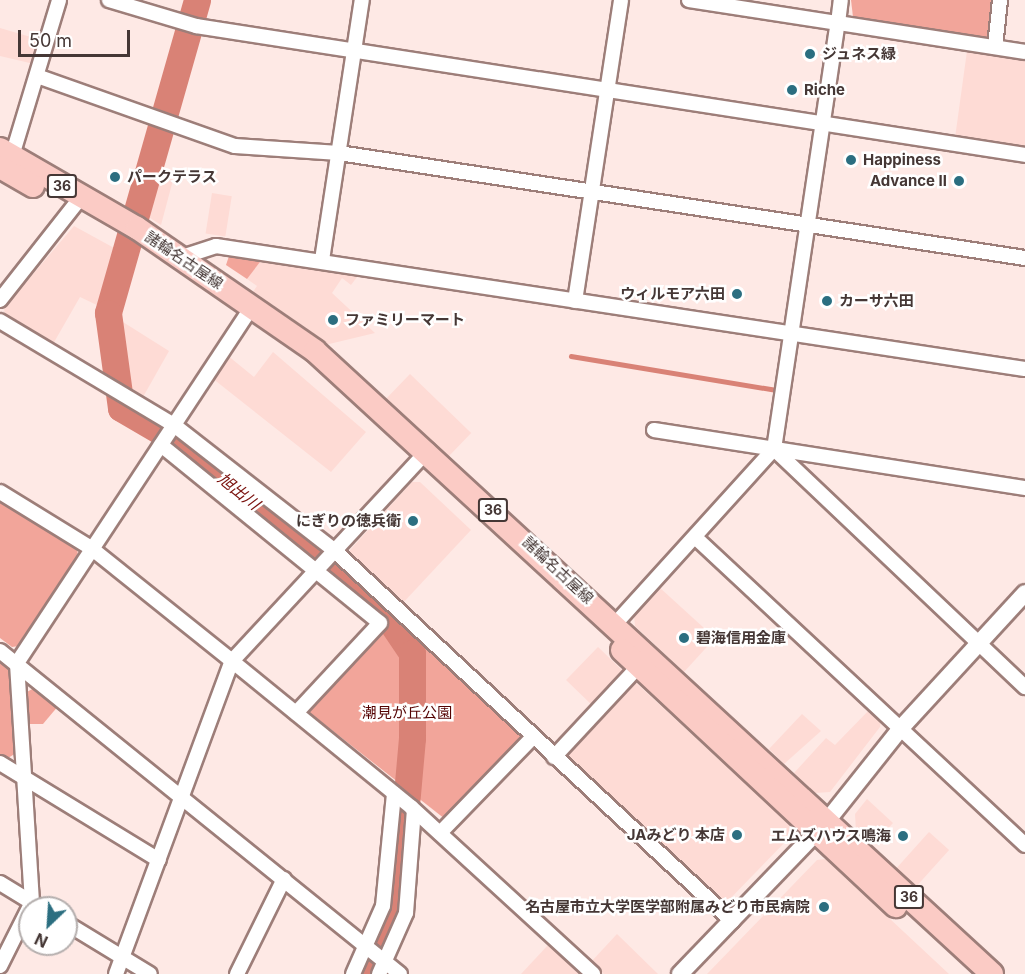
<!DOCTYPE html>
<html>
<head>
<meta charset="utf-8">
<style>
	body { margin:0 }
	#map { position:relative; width:1025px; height:974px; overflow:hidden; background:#fee9e5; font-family:Inter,"Noto Sans JP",sans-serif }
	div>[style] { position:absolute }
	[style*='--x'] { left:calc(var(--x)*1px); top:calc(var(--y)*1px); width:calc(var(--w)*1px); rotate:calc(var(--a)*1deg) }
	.built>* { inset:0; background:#fedbd5; transform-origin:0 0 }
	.green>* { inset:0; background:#f2a59a }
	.stream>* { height:4.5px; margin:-2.25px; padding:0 2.25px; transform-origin:2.25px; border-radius:2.25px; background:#d98276 }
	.river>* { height:27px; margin:-13.5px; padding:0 13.5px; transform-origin:13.5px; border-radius:13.5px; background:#d98276 }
	.roads { filter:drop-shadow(2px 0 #9d7e79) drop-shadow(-2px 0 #9d7e79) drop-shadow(0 2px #9d7e79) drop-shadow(0 -2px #9d7e79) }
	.minor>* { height:14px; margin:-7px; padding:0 7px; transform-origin:7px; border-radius:7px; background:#fff }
	.tertiary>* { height:16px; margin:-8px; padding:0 8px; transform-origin:8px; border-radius:8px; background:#fff }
	.primary>* { height:22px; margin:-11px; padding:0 11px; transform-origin:11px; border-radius:11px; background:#fbcbc5 }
	.dots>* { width:16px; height:16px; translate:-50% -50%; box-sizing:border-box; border:3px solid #fff; border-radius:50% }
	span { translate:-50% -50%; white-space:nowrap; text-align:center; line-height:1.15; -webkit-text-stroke:5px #fff; paint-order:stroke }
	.shield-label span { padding:2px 4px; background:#fff; border:2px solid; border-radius:4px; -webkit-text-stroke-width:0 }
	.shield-label { font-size:14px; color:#453735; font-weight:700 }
	.poi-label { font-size:15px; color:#453735; font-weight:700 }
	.left { translate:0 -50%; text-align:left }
	.right { translate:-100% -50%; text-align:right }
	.street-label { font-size:15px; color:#453735 }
	.park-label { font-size:15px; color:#540303 }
	.water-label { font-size:16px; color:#7a100c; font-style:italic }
	.north { position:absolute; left:18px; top:896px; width:60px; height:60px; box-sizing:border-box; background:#fff; border:2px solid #b5afae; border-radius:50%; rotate:205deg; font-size:16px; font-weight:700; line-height:24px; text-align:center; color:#453735 }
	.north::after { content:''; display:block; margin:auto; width:21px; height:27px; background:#2b6e80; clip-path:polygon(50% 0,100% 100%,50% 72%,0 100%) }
	.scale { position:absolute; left:18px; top:30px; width:112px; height:27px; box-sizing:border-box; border:3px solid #453735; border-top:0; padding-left:8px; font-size:18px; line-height:21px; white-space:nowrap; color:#453735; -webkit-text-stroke:4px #fff; paint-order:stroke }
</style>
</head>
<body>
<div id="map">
	<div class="built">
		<i style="clip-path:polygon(0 28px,41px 40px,34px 64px,0 56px)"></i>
		<i style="clip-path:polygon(967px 51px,1025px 60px,1025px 148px,955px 138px)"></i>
		<i style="clip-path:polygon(155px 174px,173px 180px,161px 225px,144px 214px)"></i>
		<i style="left:212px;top:193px;width:20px;height:41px;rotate:9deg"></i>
		<i style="clip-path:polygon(74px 226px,116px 249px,101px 307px,80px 297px,53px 344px,5px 317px,4px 308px)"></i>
		<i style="clip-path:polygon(262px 258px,360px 273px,351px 285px,342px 278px,332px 293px,375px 333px,325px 345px,252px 293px,257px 286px,247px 279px)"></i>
		<i style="clip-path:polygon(115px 317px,169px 351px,143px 397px,125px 386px)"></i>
		<i style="clip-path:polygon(273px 352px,366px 432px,331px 472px,212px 378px,227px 355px,254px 377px)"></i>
		<i style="left:410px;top:374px;width:85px;height:34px;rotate:44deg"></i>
		<i style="clip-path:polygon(412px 482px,420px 482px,471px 530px,401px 605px,350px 558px,350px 550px)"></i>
		<i style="clip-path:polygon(659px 587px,715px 638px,684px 672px,635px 626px,634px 615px)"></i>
		<i style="left:598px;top:647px;width:36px;height:46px;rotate:44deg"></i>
		<i style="clip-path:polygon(634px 681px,790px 825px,790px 837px,724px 905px,567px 760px,568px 751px)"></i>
		<i style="clip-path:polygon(872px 707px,881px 717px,880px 727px,830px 792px,815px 793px,794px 773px,826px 738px,835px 745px)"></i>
		<i style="clip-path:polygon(802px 714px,821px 731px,784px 764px,769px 749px)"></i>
		<i style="clip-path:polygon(867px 799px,893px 823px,872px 846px,856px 831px,855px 814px)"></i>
		<i style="left:929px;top:832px;width:27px;height:49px;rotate:42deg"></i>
		<i style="clip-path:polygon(826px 859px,859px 890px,949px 974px,707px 974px,817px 860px)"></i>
		<i style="clip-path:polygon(617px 934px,658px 974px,604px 974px,591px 962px)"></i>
		<i style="clip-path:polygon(549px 944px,581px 974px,521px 974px)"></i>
	</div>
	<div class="green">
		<i style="clip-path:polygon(851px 0,996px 0,992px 33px,986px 38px,853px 17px)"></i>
		<i style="clip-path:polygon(230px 253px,263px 258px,247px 279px,226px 265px)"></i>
		<i style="clip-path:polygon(0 501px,77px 548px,78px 556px,19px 646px,12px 647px,0 638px)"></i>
		<i style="clip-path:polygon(395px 614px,520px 733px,520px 741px,445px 819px,310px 713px,310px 705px)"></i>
		<i style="clip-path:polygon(0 658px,11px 670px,16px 753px,5px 760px,0 757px)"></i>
		<i style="clip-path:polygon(36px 687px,59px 705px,43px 724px,27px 724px,25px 693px)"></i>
	</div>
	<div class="stream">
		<i style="--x:571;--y:356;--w:208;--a:9.4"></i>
	</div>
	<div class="river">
		<i style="--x:197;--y:0;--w:325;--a:105.9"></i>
		<i style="--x:108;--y:313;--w:96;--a:82.2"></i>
		<i style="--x:121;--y:408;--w:61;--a:30.3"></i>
		<i style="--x:174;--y:439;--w:206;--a:38.7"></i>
		<i style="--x:335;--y:568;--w:74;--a:43.4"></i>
		<i style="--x:389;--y:619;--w:41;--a:55.9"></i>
		<i style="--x:412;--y:653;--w:85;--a:90"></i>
		<i style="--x:412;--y:738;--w:147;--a:95.1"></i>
		<i style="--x:399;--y:884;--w:43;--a:102.1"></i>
		<i style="--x:390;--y:926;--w:53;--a:115.6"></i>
	</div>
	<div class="roads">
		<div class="minor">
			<i style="--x:109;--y:0;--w:91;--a:16.6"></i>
			<i style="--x:196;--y:26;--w:839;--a:8.84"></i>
			<i style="--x:689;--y:0;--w:151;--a:8.8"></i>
			<i style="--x:838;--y:23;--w:23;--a:-83"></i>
			<i style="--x:995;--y:47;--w:47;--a:-83.9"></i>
			<i style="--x:37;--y:76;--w:210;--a:19.5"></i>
			<i style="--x:235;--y:146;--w:104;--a:3.9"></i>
			<i style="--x:339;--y:153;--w:694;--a:8.7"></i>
			<i style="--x:12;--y:156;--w:163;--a:-73.2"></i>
			<i style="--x:176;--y:259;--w:42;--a:-18"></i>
			<i style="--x:216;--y:246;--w:818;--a:8.65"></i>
			<i style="--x:322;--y:260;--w:263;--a:-81.3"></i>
			<i style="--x:0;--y:300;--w:131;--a:-51.8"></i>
			<i style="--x:575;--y:301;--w:304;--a:-81.3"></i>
			<i style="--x:0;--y:321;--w:203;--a:30.9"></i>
			<i style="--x:174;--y:425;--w:204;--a:38"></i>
			<i style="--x:335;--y:551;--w:543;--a:42.98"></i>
			<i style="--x:654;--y:430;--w:376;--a:8.9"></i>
			<i style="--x:161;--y:445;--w:282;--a:39.1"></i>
			<i style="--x:380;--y:623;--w:123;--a:133"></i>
			<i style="--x:774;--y:449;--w:346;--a:43.5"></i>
			<i style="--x:0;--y:492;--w:107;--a:31.6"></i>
			<i style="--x:91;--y:548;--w:181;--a:38.7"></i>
			<i style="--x:232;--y:661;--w:231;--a:39.2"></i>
			<i style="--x:411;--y:807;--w:247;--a:42.5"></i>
			<i style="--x:696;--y:538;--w:450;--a:43"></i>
			<i style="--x:616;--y:623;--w:235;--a:-47.8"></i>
			<i style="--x:774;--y:449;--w:431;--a:-81.5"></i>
			<i style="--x:838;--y:23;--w:189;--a:8.8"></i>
			<i style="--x:0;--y:651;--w:514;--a:38.92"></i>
			<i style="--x:554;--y:757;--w:125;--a:-47"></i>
			<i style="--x:0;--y:763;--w:186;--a:31.4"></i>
			<i style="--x:440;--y:833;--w:132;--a:-45.9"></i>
			<i style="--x:0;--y:883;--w:48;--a:31.4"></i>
			<i style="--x:66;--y:923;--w:98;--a:31.3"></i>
			<i style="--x:0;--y:966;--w:72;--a:-63.4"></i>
			<i style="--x:32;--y:902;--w:239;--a:-93.6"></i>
			<i style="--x:17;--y:663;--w:429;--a:-56.6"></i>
			<i style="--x:116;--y:974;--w:334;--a:-69.7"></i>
			<i style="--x:232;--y:661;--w:288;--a:-47.1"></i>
			<i style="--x:237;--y:974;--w:106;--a:-63.7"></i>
			<i style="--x:353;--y:974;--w:74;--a:-66.2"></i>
			<i style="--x:383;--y:906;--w:113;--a:-84.4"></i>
			<i style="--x:379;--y:974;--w:67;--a:-66.1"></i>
			<i style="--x:406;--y:913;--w:103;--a:-85.6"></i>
		</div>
		<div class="tertiary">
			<i style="--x:680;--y:974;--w:212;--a:-46.1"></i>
			<i style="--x:827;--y:821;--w:119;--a:-51.5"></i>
			<i style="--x:901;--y:728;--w:183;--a:-47.4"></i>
		</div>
		<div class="primary">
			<i style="--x:0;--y:149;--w:158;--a:30"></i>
			<i style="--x:137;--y:228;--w:216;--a:34.6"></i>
			<i style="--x:315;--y:351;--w:920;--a:42.62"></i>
			<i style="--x:0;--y:167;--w:38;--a:30"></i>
			<i style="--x:622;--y:650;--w:375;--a:43.1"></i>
		</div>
	</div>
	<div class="dots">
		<i style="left:810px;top:54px;background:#2b6e80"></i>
		<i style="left:792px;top:90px;background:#2b6e80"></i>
		<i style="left:851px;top:160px;background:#2b6e80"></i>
		<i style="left:115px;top:177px;background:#2b6e80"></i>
		<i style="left:959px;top:181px;background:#2b6e80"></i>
		<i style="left:737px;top:294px;background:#2b6e80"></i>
		<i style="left:827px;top:301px;background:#2b6e80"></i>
		<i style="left:333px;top:320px;background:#2b6e80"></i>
		<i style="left:413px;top:521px;background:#2b6e80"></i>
		<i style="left:684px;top:638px;background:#2b6e80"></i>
		<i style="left:737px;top:835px;background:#2b6e80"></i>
		<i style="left:903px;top:836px;background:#2b6e80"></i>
		<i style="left:824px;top:907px;background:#2b6e80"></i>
	</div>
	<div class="shield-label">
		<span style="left:62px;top:186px">36</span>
		<span style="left:493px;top:510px">36</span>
		<span style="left:909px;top:897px">36</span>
	</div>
	<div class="poi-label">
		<span class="left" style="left:822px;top:54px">ジュネス緑</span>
		<span class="left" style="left:804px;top:90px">Riche</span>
		<span class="left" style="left:863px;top:160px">Happiness</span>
		<span class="left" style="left:127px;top:177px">パークテラス</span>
		<span class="right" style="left:947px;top:181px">Advance Ⅱ</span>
		<span class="right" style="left:725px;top:294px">ウィルモア六田</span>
		<span class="left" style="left:839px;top:301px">カーサ六田</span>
		<span class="left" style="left:345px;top:320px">ファミリーマート</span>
		<span class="right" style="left:401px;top:521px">にぎりの徳兵衛</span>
		<span class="left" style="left:696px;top:638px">碧海信用金庫</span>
		<span class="right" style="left:725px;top:835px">JAみどり 本店</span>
		<span class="right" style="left:891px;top:836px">エムズハウス鳴海</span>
		<span class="right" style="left:810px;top:907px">名古屋市立大学医学部附属みどり市民病院</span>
	</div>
	<div class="street-label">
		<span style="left:184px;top:260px;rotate:34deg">諸輪名古屋線</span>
		<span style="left:558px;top:570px;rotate:43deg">諸輪名古屋線</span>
	</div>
	<div class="park-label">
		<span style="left:407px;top:713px">潮見が丘公園</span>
	</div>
	<div class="water-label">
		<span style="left:239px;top:491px;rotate:39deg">旭出川</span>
	</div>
	<div class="north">N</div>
	<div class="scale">50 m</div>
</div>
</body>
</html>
